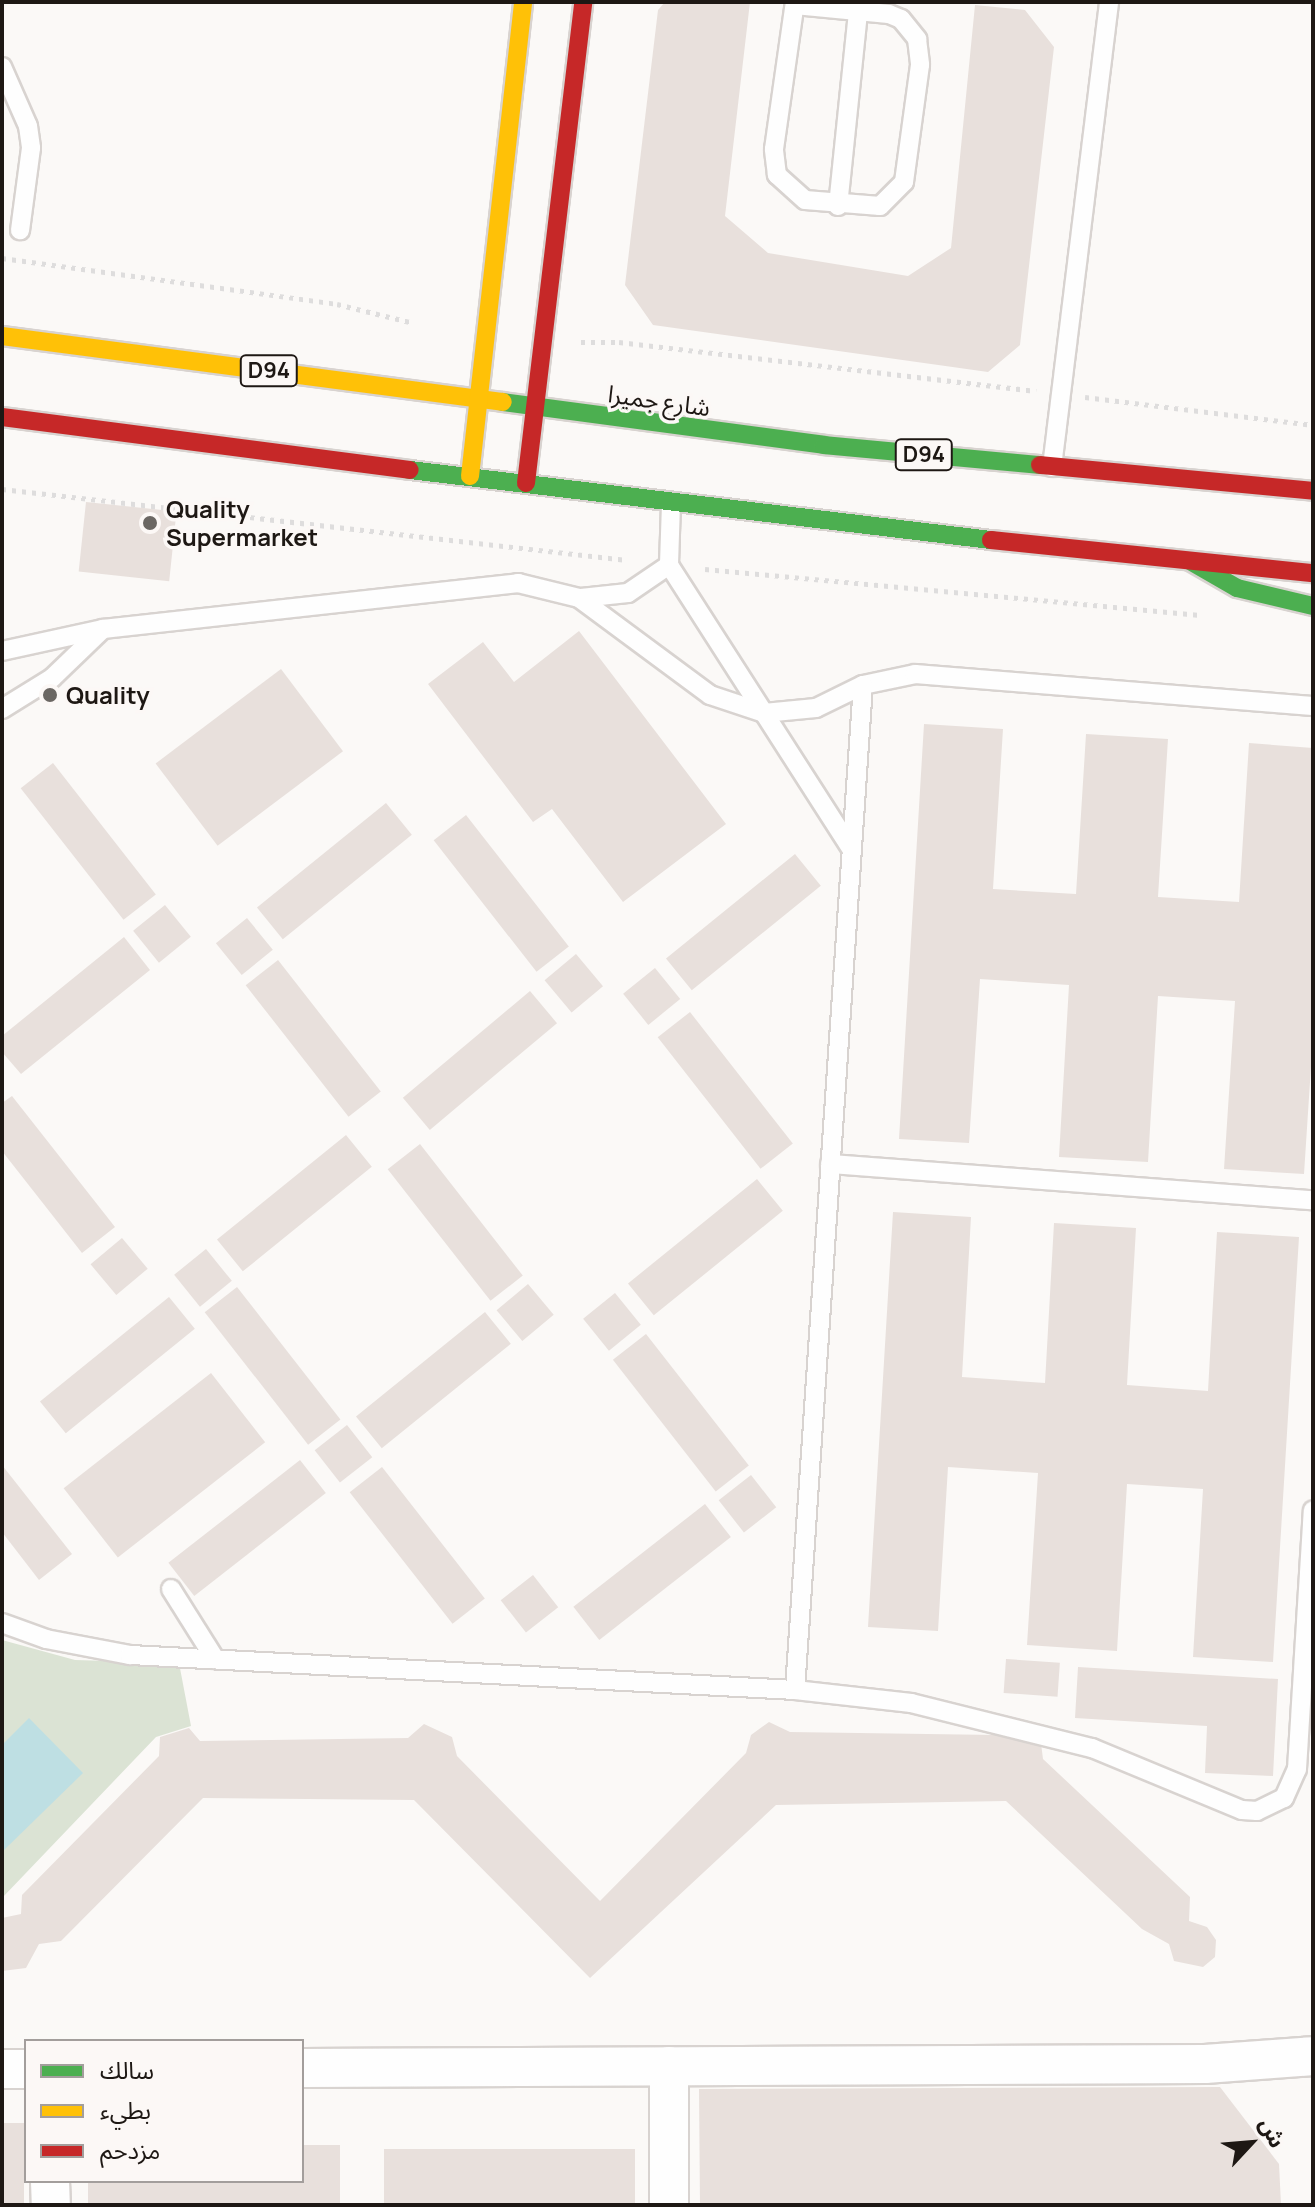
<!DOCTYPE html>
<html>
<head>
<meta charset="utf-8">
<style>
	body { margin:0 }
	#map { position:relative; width:1315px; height:2207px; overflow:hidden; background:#fbf9f7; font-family:Manrope,"Noto Sans Arabic",sans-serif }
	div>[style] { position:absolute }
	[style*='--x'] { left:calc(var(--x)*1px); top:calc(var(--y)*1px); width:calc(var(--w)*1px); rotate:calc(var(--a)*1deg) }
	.green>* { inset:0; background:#dbe3d4 }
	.water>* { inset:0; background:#bedfe3 }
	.building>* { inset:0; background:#e8e0dc; transform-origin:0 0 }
	.path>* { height:5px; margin-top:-2.5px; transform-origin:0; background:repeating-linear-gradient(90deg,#dedddd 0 4px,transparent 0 10px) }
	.roads { filter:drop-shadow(2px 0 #d8d3d0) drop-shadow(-2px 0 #d8d3d0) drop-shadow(0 2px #d8d3d0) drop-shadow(0 -2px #d8d3d0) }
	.lane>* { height:18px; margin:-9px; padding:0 9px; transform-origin:9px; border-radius:9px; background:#fefefe }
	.street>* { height:38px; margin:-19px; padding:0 19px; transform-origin:19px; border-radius:19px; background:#fefefe }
	.fast>* { height:18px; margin:-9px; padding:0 9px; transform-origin:9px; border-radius:9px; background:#4caf50 }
	.slow>* { height:18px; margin:-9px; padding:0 9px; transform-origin:9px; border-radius:9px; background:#ffc107 }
	.jam>* { height:18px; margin:-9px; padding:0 9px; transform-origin:9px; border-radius:9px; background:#c62828 }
	.dots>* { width:22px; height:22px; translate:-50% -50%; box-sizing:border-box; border:4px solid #fcf8f6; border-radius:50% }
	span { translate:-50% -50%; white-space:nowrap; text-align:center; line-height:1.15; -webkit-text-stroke:7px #fcf8f6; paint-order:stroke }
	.shield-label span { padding:2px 6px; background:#fcf8f6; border:2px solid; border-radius:6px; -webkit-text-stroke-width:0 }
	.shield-label { font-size:22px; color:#1e1814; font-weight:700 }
	.street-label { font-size:24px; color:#1e1814 }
	.poi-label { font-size:24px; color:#1e1814; font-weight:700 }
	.left { translate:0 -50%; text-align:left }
	.frame { position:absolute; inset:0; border:4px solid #1e1814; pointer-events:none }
	.legend { position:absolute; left:24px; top:2039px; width:280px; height:144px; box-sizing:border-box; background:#fcf8f6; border:2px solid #a39e9c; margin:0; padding:10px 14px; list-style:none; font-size:24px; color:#1e1814 }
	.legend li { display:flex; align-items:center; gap:16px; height:40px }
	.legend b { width:40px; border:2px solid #a39e9c }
	.north { position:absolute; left:1211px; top:2103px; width:80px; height:80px; -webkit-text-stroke:6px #fcf8f6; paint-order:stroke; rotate:64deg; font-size:22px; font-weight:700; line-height:32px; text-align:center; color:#1e1814 }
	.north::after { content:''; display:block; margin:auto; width:28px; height:36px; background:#1e1814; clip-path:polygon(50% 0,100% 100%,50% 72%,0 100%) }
</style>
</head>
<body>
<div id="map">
	<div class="green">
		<i style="clip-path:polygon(2px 1640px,75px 1660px,179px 1663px,191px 1726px,156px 1737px,3px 1897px)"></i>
	</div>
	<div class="water">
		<i style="clip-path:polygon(29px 1718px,83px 1773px,2px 1852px,2px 1745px)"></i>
	</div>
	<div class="building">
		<i style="clip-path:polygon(665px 2px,750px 2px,725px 216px,768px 253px,908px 276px,951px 248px,975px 5px,1025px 10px,1054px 47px,1020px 345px,988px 372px,653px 325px,625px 285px,658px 10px)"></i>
		<i style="left:86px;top:502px;width:91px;height:70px;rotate:6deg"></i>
		<i style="clip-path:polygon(579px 631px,726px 824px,623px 902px,552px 809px,533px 822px,428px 684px,483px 642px,514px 682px)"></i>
		<i style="left:281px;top:669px;width:103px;height:157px;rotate:53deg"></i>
		<i style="clip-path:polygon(924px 724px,1003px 729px,993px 889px,1076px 894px,1086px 734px,1168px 739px,1158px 897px,1239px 902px,1249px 743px,1313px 748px,1313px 1036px,1304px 1174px,1224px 1169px,1235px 1001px,1158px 996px,1148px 1162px,1059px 1157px,1069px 985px,980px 979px,969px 1143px,899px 1139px)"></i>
		<i style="left:53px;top:763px;width:167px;height:41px;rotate:52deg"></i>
		<i style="left:386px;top:803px;width:41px;height:166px;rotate:51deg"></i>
		<i style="left:466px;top:815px;width:167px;height:41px;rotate:52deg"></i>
		<i style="left:795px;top:854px;width:41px;height:166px;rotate:51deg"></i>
		<i style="left:165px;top:905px;width:41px;height:41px;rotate:51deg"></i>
		<i style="left:247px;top:918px;width:41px;height:40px;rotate:51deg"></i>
		<i style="clip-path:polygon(124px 937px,150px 970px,21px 1074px,2px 1052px,2px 1036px)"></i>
		<i style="left:576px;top:954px;width:42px;height:41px;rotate:50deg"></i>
		<i style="left:278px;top:960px;width:167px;height:41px;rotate:52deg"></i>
		<i style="left:655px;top:968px;width:40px;height:41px;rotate:51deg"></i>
		<i style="left:530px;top:991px;width:42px;height:166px;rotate:50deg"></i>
		<i style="left:690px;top:1012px;width:167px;height:41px;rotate:52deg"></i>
		<i style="clip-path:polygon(12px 1096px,115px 1227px,82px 1253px,2px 1151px,2px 1103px)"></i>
		<i style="left:346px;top:1135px;width:41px;height:166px;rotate:51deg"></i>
		<i style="left:420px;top:1144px;width:167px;height:41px;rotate:52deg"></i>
		<i style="left:757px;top:1179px;width:41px;height:166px;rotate:51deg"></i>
		<i style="clip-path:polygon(893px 1212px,971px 1217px,962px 1377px,1045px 1383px,1054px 1223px,1136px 1228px,1127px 1385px,1208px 1391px,1217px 1232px,1299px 1237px,1273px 1662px,1193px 1657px,1203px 1489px,1127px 1484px,1117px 1651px,1027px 1645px,1038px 1473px,948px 1467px,938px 1631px,868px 1627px)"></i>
		<i style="left:122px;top:1238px;width:40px;height:41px;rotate:50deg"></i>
		<i style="left:206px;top:1249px;width:41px;height:41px;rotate:51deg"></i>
		<i style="left:528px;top:1284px;width:40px;height:41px;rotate:50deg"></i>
		<i style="left:237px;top:1287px;width:168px;height:41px;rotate:52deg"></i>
		<i style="left:615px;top:1293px;width:41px;height:41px;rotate:51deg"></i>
		<i style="left:169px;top:1297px;width:41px;height:166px;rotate:51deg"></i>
		<i style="left:485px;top:1312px;width:41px;height:166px;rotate:51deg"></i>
		<i style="left:646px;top:1334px;width:167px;height:42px;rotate:52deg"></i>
		<i style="left:211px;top:1373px;width:88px;height:187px;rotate:52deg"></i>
		<i style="left:347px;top:1425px;width:41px;height:41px;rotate:52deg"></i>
		<i style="left:300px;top:1460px;width:42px;height:167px;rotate:52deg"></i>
		<i style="clip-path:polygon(2px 1465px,72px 1554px,39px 1580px,2px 1532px)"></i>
		<i style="left:382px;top:1467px;width:167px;height:41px;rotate:52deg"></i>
		<i style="left:751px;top:1475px;width:41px;height:41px;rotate:52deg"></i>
		<i style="left:705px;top:1504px;width:42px;height:167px;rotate:52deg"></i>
		<i style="left:533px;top:1575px;width:41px;height:41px;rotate:52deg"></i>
		<i style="left:1006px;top:1659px;width:54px;height:34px;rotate:4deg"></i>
		<i style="clip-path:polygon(1078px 1667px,1278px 1679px,1273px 1776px,1205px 1773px,1207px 1726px,1075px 1718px)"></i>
		<i style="clip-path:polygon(769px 1722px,790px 1732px,996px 1735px,1011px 1726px,1040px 1735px,1043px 1759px,1190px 1897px,1189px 1921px,1207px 1927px,1216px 1940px,1215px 1957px,1203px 1967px,1174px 1961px,1169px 1944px,1142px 1929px,1006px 1801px,776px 1805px,590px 1978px,414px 1800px,203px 1798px,61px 1941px,39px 1944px,26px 1968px,2px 1971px,2px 1918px,21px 1914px,22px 1895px,159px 1756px,160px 1737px,189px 1728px,200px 1741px,408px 1738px,424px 1724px,452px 1737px,457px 1756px,600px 1901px,746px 1753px,751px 1735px)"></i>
		<i style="clip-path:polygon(1220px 2087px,1279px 2164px,1281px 2205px,700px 2205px,699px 2089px)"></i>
		<i style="left:2px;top:2123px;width:22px;height:82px"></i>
		<i style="clip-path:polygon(302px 2145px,340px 2145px,340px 2205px,88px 2205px,88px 2181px,302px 2181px)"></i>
		<i style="left:384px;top:2149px;width:251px;height:56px"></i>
	</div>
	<div class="path">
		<i style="--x:2;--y:258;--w:338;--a:7.8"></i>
		<i style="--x:337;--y:304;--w:79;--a:13.9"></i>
		<i style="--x:581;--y:342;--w:38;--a:0"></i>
		<i style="--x:619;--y:342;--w:420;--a:6.7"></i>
		<i style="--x:1085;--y:397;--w:230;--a:7"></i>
		<i style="--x:2;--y:489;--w:629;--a:6.48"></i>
		<i style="--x:705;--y:569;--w:497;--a:5.3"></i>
	</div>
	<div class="roads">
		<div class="lane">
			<i style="--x:795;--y:5;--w:94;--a:5.5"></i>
			<i style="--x:889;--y:14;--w:13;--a:23"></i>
			<i style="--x:901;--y:19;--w:26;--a:51"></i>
			<i style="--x:917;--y:39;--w:26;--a:83"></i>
			<i style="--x:920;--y:65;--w:118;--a:97.8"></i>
			<i style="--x:904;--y:182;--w:34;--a:135"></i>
			<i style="--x:880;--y:206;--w:75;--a:-175.4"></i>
			<i style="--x:805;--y:200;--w:38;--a:-138"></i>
			<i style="--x:777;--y:175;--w:26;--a:-97"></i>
			<i style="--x:774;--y:149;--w:148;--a:-81.9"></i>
			<i style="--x:2;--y:67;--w:64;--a:66.2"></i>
			<i style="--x:28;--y:126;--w:22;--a:82"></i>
			<i style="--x:31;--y:148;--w:83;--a:97.6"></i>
			<i style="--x:838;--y:206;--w:196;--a:-84.1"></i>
			<i style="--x:1052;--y:467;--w:468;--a:-83"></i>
			<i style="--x:671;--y:504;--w:61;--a:91.9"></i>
			<i style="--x:669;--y:565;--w:337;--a:57.3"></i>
			<i style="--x:581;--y:598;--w:47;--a:-6.1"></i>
			<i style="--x:628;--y:593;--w:50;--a:-34.3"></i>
			<i style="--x:2;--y:651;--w:103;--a:-12.3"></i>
			<i style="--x:103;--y:629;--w:418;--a:-6.3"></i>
			<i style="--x:518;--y:583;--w:63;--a:13.8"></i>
			<i style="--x:579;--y:598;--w:163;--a:36.5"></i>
			<i style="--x:710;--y:695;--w:57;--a:18.4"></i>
			<i style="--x:764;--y:713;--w:52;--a:-5.5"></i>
			<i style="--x:816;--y:708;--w:52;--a:-26.1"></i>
			<i style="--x:863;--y:685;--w:53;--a:-11.9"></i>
			<i style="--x:915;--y:674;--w:399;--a:4.6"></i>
			<i style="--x:2;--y:709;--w:59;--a:-31.8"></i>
			<i style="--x:52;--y:678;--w:71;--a:-43.9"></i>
			<i style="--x:830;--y:1164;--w:484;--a:4.3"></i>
			<i style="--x:171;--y:1589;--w:83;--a:57.8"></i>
			<i style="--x:2;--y:1623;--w:47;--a:20"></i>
			<i style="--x:46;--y:1639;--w:86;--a:10.8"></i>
			<i style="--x:130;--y:1655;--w:666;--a:3.01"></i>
			<i style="--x:795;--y:1690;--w:117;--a:6.4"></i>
			<i style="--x:911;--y:1703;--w:187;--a:14"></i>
			<i style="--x:1092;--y:1748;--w:162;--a:22.5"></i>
			<i style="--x:1242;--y:1810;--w:15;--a:4"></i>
			<i style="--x:1257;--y:1811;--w:30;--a:-26"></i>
			<i style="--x:1284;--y:1798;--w:32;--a:-66"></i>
			<i style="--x:1297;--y:1769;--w:259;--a:-86.5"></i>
			<i style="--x:795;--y:1690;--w:1007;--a:-86.13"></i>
		</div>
		<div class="street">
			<i style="--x:669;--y:2066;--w:139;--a:90"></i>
			<i style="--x:302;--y:2068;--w:903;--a:-0.25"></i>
			<i style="--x:1205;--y:2064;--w:108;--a:-4.2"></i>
			<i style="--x:2;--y:2069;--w:24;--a:0"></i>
			<i style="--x:50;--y:2181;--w:24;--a:88"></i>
		</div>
		<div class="fast">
			<i style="--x:503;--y:402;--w:324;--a:7.6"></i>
			<i style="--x:824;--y:445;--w:217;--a:5.3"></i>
			<i style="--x:410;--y:470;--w:585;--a:6.87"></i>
			<i style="--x:1190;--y:561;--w:54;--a:29.9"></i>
			<i style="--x:1237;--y:588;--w:78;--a:13.3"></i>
		</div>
		<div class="slow">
			<i style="--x:2;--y:336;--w:505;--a:7.5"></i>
			<i style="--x:470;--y:476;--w:477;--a:-83.6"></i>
		</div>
		<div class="jam">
			<i style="--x:2;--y:417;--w:411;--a:7.4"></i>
			<i style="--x:1040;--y:465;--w:274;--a:5.4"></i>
			<i style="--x:526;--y:483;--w:484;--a:-83.2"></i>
			<i style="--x:991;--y:540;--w:324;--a:5.9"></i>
		</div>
	</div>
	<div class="dots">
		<i style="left:150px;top:523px;background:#6b6763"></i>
		<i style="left:50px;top:695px;background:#6b6763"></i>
	</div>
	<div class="shield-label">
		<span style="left:269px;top:371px">D94</span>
		<span style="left:924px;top:455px">D94</span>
	</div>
	<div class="street-label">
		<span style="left:659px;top:400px;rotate:8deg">شارع جميرا</span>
	</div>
	<div class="poi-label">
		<span class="left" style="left:166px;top:523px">Quality<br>Supermarket</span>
		<span class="left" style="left:66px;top:695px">Quality</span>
	</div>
	<div class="frame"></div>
	<ul class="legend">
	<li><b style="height:10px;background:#4caf50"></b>سالك</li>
	<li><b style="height:10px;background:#ffc107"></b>بطيء</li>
	<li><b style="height:10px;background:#c62828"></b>مزدحم</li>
	</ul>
	<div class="north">ش</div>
</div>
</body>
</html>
